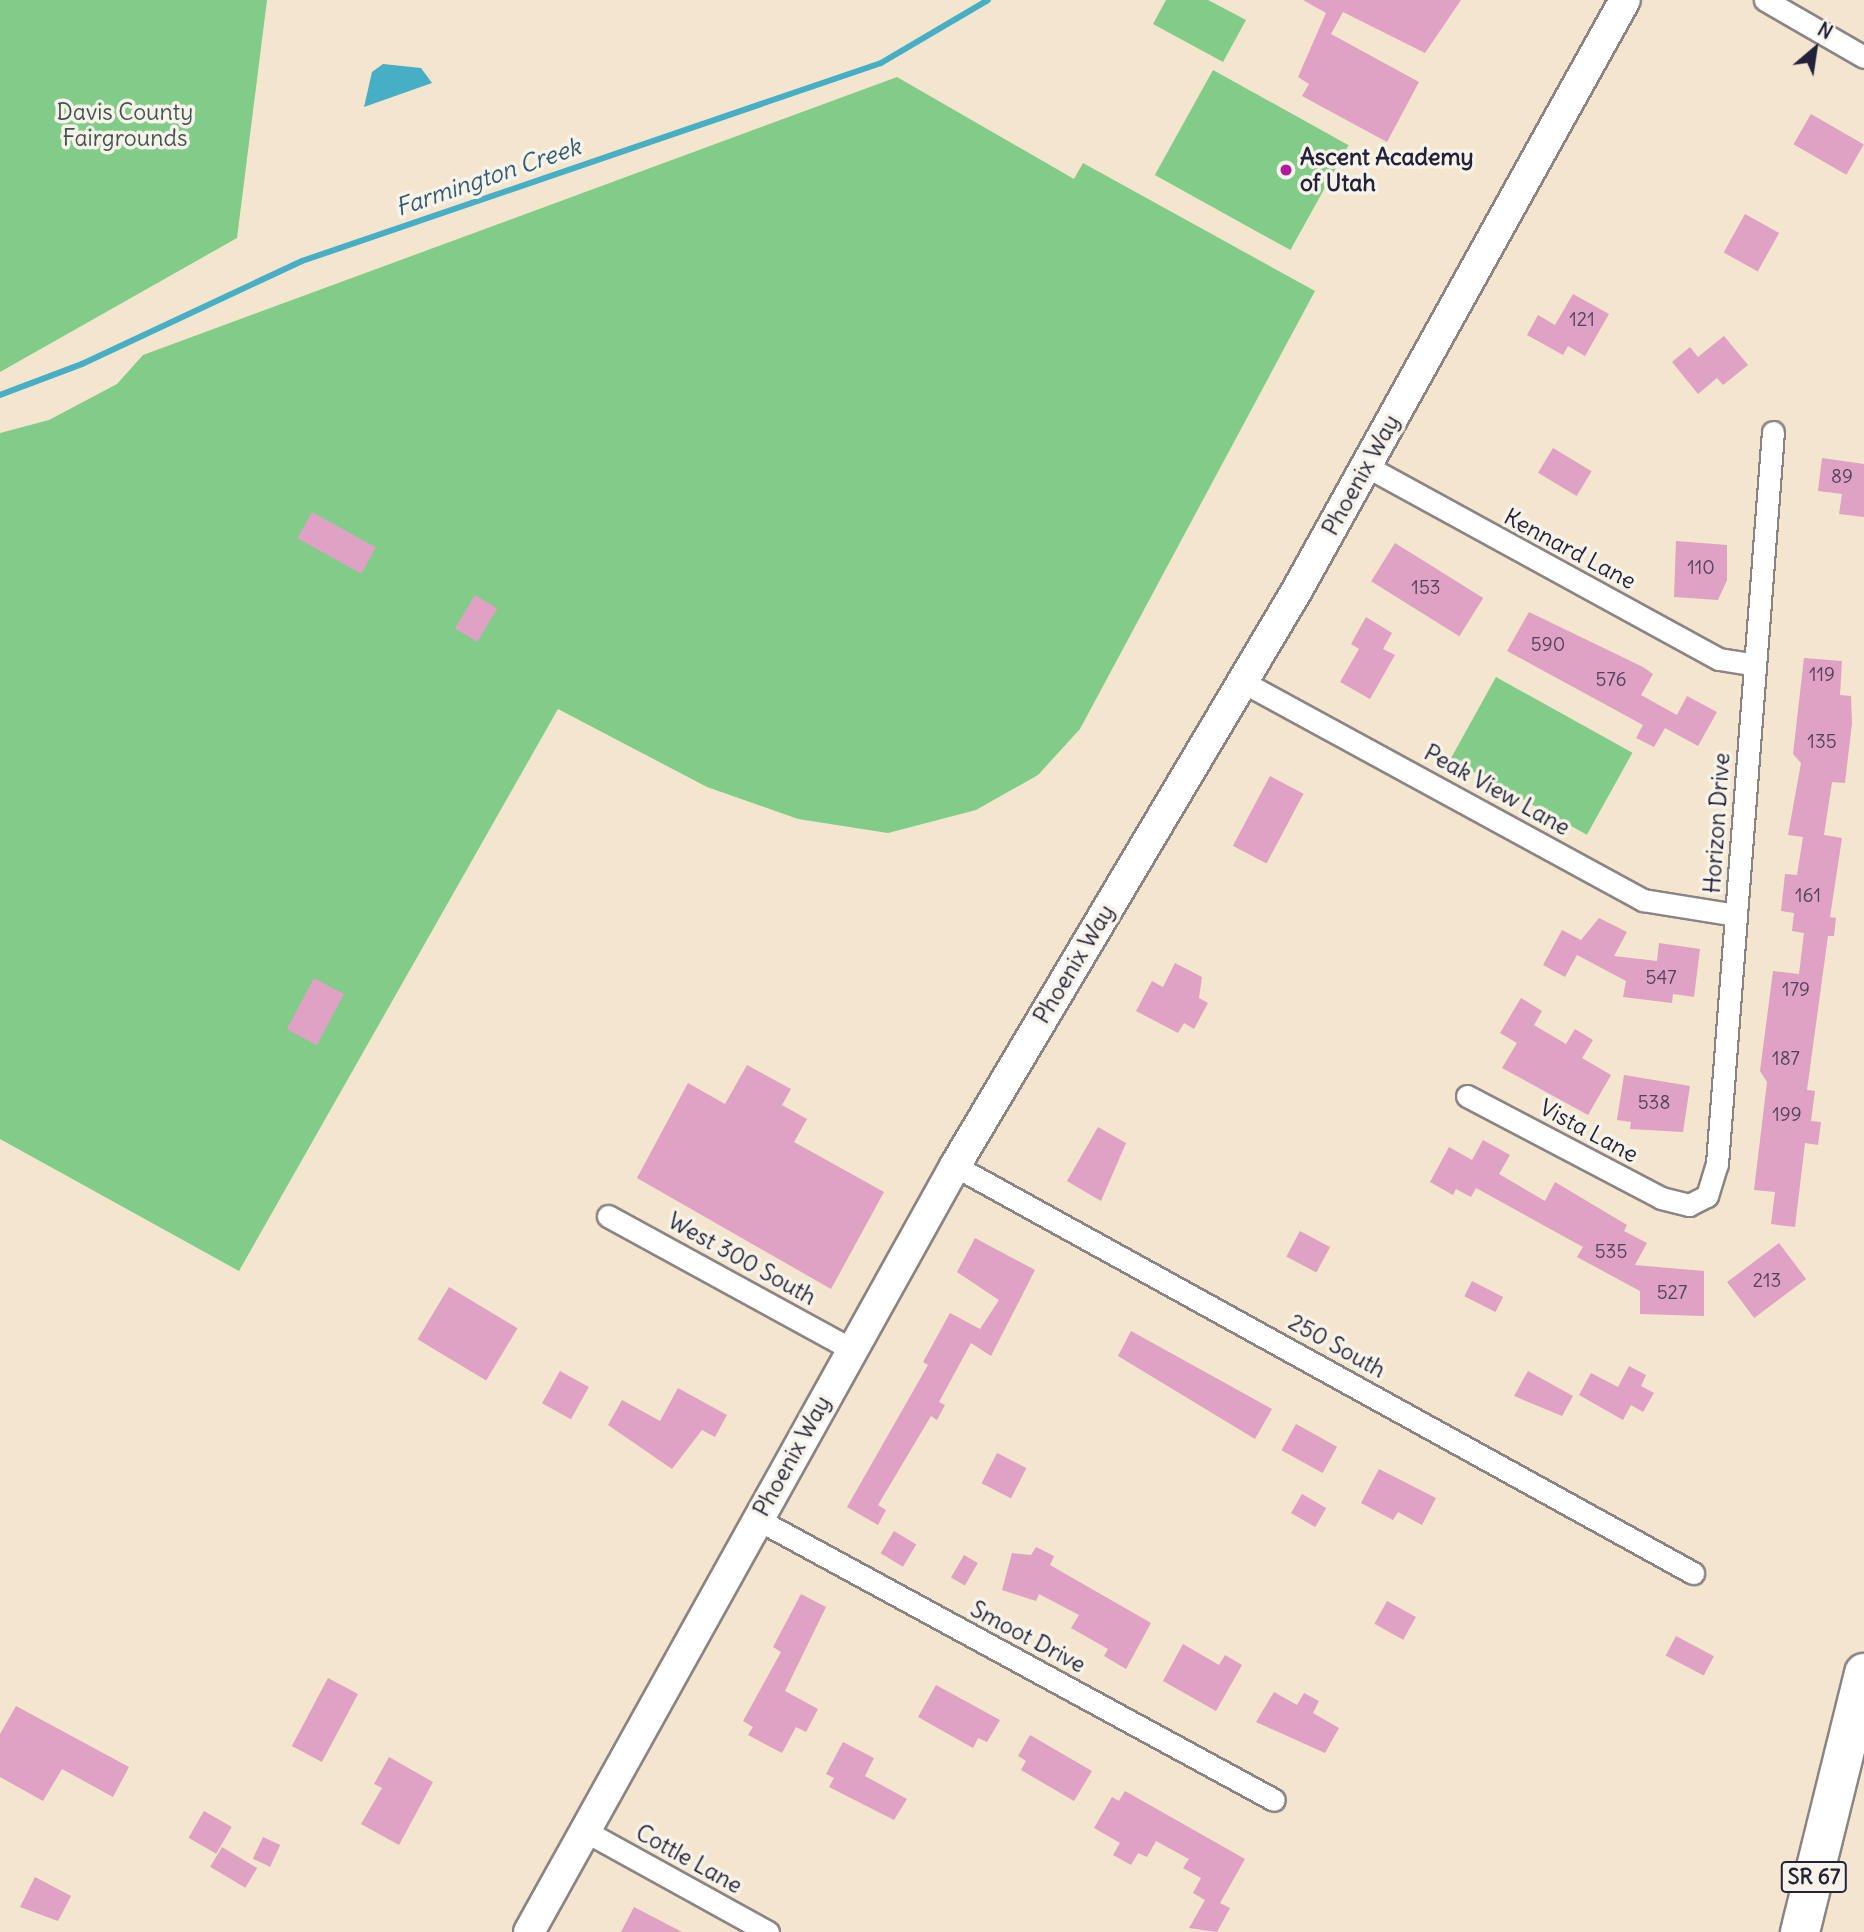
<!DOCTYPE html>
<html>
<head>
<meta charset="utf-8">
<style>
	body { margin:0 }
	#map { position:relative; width:1864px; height:1932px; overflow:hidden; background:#f4e5ce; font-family:Delius,sans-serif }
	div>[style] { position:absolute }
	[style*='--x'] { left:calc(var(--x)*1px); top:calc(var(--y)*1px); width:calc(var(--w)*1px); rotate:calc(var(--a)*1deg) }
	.green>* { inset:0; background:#82cc89; transform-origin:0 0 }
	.water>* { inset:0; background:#46aec5 }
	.stream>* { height:6px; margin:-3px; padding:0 3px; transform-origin:3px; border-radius:3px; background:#46aec5 }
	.building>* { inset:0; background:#dfa1c4; transform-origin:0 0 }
	.roads { filter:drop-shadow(2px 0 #8b8484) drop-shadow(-2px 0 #8b8484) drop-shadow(0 2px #8b8484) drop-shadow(0 -2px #8b8484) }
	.street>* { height:21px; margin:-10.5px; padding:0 10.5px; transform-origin:10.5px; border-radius:10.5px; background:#fff }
	.secondary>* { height:30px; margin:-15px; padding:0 15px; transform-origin:15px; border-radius:15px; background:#fff }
	.highway>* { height:38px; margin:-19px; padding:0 19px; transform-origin:19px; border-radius:19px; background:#fff }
	.dots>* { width:19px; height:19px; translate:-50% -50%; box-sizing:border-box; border:4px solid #f7f3e8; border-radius:50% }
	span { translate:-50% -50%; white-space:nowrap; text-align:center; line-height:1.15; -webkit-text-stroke:7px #f7f3e8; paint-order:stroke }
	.number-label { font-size:19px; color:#51425d }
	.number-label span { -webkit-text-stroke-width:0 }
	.shield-label span { padding:2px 5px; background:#f7f3e8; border:2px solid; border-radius:5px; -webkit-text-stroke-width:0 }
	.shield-label { font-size:21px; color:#22223b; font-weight:700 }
	.park-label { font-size:23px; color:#3f5552 }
	.poi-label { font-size:23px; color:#22223b; font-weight:700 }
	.left { translate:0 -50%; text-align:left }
	.street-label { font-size:23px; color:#22223b }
	.water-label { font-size:24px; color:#305a72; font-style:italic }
	.north { position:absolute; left:1780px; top:14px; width:70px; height:70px; -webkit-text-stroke:5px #f7f3e8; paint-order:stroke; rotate:29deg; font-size:19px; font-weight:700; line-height:28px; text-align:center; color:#22223b }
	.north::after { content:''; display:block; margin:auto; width:24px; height:32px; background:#22223b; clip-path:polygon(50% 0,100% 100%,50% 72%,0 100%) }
</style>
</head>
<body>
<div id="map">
	<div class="green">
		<i style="clip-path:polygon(0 0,267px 0,237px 238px,0 372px)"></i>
		<i style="clip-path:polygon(1166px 0,1208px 0,1246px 20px,1223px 62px,1153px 24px)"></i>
		<i style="left:1213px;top:70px;width:155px;height:120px;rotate:29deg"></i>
		<i style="clip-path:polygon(897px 77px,1074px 179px,1083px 163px,1315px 291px,1080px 729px,1038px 775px,976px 810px,888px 833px,798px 819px,707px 787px,558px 709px,239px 1271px,0 1139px,0 433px,49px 420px,117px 384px,143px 355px)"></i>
		<i style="left:1496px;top:677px;width:156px;height:94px;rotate:29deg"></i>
	</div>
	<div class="water">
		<i style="clip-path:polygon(383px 64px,421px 68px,432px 83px,364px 107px,372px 72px)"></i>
	</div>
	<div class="stream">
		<i style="--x:0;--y:395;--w:88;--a:-20.7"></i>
		<i style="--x:82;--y:364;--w:243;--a:-25.1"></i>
		<i style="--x:302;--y:261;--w:612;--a:-18.88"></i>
		<i style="--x:881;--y:63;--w:124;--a:-30.5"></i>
	</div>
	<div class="building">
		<i style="clip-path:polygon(1303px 0,1461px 0,1425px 53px,1343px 12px,1331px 34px,1419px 82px,1387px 142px,1302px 96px,1309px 84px,1298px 77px,1326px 13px)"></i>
		<i style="left:1811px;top:114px;width:61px;height:35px;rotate:30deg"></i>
		<i style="left:1745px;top:214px;width:39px;height:44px;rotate:29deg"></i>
		<i style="clip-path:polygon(1573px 294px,1609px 314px,1585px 356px,1568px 346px,1563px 355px,1527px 335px,1538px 315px,1555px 325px)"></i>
		<i style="clip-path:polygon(1724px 336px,1748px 365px,1723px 385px,1717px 378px,1698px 394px,1672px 362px,1690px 347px,1698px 357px)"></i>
		<i style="left:1553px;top:448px;width:45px;height:29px;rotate:31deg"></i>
		<i style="clip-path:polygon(1822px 458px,1864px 464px,1864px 517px,1839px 514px,1842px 494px,1818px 491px)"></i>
		<i style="left:312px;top:512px;width:73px;height:30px;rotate:29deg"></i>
		<i style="clip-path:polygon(1676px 541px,1727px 545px,1727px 580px,1718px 600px,1674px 597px)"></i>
		<i style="left:1395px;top:543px;width:104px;height:45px;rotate:32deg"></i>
		<i style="left:475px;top:595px;width:26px;height:39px;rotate:31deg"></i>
		<i style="clip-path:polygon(1529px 612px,1643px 667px,1653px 674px,1641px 695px,1677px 715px,1687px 696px,1717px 712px,1698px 746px,1665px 728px,1654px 747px,1636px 738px,1643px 725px,1507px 651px)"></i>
		<i style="clip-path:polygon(1366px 617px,1392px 633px,1383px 649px,1395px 655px,1370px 699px,1340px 682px,1359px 649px,1351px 644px)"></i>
		<i style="clip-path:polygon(1804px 658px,1842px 661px,1840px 695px,1851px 696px,1852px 723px,1845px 783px,1832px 782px,1824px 835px,1842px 838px,1830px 917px,1836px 918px,1834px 936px,1828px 936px,1807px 1090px,1815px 1091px,1811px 1121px,1821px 1122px,1818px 1145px,1805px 1143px,1795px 1227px,1771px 1224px,1775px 1192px,1754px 1190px,1767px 1082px,1760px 1071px,1773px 971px,1799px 974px,1804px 933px,1792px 931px,1794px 913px,1781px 911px,1785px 874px,1797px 875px,1803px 837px,1788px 835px,1801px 763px,1793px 754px)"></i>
		<i style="left:1270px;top:776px;width:38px;height:79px;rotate:28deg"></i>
		<i style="clip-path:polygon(1599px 918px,1627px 932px,1614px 956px,1657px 961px,1659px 943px,1700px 949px,1694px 997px,1673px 994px,1672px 1003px,1623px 997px,1626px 981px,1577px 955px,1565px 977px,1543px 965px,1562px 930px,1581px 940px)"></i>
		<i style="clip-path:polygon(1175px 963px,1202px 977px,1199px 998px,1208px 1003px,1194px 1029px,1184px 1023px,1178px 1033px,1136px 1011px,1152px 981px,1163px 987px)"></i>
		<i style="left:314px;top:978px;width:34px;height:58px;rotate:28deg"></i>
		<i style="clip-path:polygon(1521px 998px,1542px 1011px,1534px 1025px,1566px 1044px,1575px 1029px,1593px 1040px,1582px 1058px,1611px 1075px,1588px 1115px,1502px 1068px,1517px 1043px,1500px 1033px)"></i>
		<i style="clip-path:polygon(747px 1065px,791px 1089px,782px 1105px,807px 1119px,794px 1142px,884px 1192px,831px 1289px,637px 1178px,688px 1083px,725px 1104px)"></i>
		<i style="clip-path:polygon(1624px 1075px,1690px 1086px,1683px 1132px,1630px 1129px,1631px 1122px,1617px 1120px)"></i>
		<i style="clip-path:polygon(1098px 1127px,1126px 1143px,1101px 1201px,1067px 1181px)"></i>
		<i style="clip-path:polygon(1483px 1140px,1510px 1155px,1499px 1174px,1545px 1201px,1555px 1182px,1627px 1225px,1624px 1231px,1647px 1243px,1635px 1265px,1704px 1271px,1704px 1316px,1640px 1314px,1640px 1291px,1577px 1257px,1583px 1247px,1476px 1188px,1471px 1197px,1456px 1189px,1453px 1195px,1430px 1182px,1449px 1147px,1472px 1160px)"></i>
		<i style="left:1300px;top:1231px;width:34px;height:29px;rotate:28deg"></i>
		<i style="clip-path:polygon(975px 1238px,1035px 1270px,991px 1356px,971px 1343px,939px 1402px,945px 1405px,937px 1420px,931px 1416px,878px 1505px,886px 1510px,878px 1525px,847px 1507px,928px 1365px,923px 1362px,950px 1313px,980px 1329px,999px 1300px,957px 1272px)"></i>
		<i style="left:1779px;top:1243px;width:45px;height:65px;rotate:53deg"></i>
		<i style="left:1472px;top:1281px;width:35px;height:17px;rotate:27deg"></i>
		<i style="left:449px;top:1287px;width:80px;height:61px;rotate:31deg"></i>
		<i style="clip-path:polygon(1131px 1331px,1272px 1409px,1255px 1439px,1118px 1356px)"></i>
		<i style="clip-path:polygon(1629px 1366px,1646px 1375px,1641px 1386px,1654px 1393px,1643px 1412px,1631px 1405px,1623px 1420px,1579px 1395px,1591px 1373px,1618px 1387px)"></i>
		<i style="left:560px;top:1371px;width:33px;height:37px;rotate:29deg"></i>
		<i style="clip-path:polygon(1528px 1371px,1573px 1396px,1562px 1416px,1514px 1396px)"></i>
		<i style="clip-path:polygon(678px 1388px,727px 1415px,715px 1437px,702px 1430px,672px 1469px,608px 1425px,622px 1400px,660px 1421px)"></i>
		<i style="left:1296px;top:1424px;width:47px;height:30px;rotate:29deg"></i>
		<i style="left:997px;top:1453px;width:33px;height:34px;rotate:27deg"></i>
		<i style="clip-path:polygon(1379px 1469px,1436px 1498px,1422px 1525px,1398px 1512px,1393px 1520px,1361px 1503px)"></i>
		<i style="left:1302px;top:1494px;width:28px;height:22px;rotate:30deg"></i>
		<i style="left:894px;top:1531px;width:26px;height:26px;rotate:31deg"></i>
		<i style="clip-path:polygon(1036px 1547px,1054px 1556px,1050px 1565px,1151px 1623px,1126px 1669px,1104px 1656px,1108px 1649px,1071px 1628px,1079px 1615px,1039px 1594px,1036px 1601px,1002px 1590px,1012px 1553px,1031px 1555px)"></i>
		<i style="left:964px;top:1555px;width:16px;height:26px;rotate:30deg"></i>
		<i style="clip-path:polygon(801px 1594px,826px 1607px,785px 1691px,818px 1709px,806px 1732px,796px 1727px,782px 1753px,748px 1735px,753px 1727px,743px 1721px,781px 1652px,773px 1647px)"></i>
		<i style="left:1387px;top:1601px;width:33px;height:26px;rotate:29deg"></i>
		<i style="left:1676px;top:1636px;width:43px;height:22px;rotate:28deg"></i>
		<i style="clip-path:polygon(1183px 1644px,1219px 1665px,1225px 1655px,1242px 1665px,1216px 1711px,1163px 1681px)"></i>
		<i style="left:328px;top:1678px;width:34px;height:77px;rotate:28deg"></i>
		<i style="clip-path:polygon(936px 1685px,1000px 1720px,987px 1742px,978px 1738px,973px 1748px,918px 1717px)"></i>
		<i style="clip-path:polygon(1274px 1692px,1297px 1705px,1304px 1693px,1319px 1701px,1313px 1713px,1339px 1728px,1325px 1753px,1256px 1722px)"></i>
		<i style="clip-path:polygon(16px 1706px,129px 1767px,113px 1797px,62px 1769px,43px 1801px,0 1777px,0 1734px)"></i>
		<i style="clip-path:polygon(1030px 1735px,1092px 1771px,1074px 1801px,1021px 1770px,1026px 1761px,1018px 1756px)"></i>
		<i style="clip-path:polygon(843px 1742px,874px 1758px,865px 1776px,907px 1799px,894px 1820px,829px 1787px,834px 1778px,826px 1774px)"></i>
		<i style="clip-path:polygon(389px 1757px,433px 1782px,399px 1845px,361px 1824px,382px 1788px,374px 1784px)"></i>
		<i style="clip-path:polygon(1125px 1791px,1245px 1859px,1220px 1903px,1230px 1908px,1217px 1932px,1189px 1928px,1205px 1900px,1193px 1893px,1201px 1878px,1183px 1868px,1189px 1859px,1156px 1841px,1147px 1857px,1138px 1853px,1131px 1865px,1113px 1855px,1120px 1843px,1094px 1828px,1112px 1797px,1119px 1801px)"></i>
		<i style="left:204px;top:1811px;width:32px;height:31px;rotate:30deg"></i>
		<i style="left:263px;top:1837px;width:19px;height:24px;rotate:25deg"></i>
		<i style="left:222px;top:1847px;width:41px;height:23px;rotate:31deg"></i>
		<i style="clip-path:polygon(35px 1877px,71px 1896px,58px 1921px,20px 1907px)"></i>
		<i style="clip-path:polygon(634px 1907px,682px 1932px,621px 1932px)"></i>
	</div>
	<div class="roads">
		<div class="street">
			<i style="--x:1765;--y:0;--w:114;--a:29.9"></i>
			<i style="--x:1366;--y:466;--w:402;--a:28.7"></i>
			<i style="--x:1719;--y:659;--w:36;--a:9"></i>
			<i style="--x:1243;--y:682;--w:456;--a:28.6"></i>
			<i style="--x:1643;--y:900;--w:94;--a:9.2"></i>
			<i style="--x:1467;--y:1096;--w:219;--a:27.7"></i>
			<i style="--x:1661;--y:1198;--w:29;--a:14"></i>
			<i style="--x:1689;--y:1205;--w:20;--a:-27"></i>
			<i style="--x:1707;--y:1196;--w:34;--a:-73"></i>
			<i style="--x:1717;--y:1164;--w:734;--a:-85.63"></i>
			<i style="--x:955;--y:1166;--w:843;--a:28.88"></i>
			<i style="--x:608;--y:1216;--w:277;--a:28.7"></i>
			<i style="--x:757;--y:1519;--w:588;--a:28.52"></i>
			<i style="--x:585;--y:1831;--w:209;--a:28.9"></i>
		</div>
		<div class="secondary">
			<i style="--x:529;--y:1932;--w:876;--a:-60.92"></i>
			<i style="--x:955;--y:1166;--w:668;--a:-59.29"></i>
			<i style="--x:1296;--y:592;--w:677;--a:-60.94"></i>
		</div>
		<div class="highway">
			<i style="--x:1800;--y:1932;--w:267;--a:-76.1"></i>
		</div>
	</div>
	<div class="dots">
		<i style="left:1286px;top:170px;background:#b5179e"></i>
	</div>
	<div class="number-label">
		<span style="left:1582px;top:320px">121</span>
		<span style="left:1842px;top:477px">89</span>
		<span style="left:1701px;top:568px">110</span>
		<span style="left:1426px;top:588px">153</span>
		<span style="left:1548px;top:645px">590</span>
		<span style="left:1822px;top:675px">119</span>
		<span style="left:1611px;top:680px">576</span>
		<span style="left:1822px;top:742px">135</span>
		<span style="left:1808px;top:896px">161</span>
		<span style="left:1661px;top:978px">547</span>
		<span style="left:1796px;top:990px">179</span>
		<span style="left:1786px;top:1059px">187</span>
		<span style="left:1654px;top:1103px">538</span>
		<span style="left:1787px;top:1115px">199</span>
		<span style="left:1611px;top:1252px">535</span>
		<span style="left:1767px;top:1281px">213</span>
		<span style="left:1672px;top:1293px">527</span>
	</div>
	<div class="shield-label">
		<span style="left:1814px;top:1877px">SR 67</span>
	</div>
	<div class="park-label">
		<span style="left:125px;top:125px">Davis County<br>Fairgrounds</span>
	</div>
	<div class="poi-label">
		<span class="left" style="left:1300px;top:170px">Ascent Academy<br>of Utah</span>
	</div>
	<div class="street-label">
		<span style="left:1361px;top:475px;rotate:-61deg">Phoenix Way</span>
		<span style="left:1570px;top:549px;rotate:28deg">Kennard Lane</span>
		<span style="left:1497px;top:790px;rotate:29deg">Peak View Lane</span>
		<span style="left:1717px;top:823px;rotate:-86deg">Horizon Drive</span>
		<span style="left:1074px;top:964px;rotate:-59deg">Phoenix Way</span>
		<span style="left:1589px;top:1131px;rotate:28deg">Vista Lane</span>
		<span style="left:742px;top:1259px;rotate:29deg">West 300 South</span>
		<span style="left:1337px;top:1346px;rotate:29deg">250 South</span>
		<span style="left:792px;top:1456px;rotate:-61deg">Phoenix Way</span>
		<span style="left:1028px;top:1637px;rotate:28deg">Smoot Drive</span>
		<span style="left:689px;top:1859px;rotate:29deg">Cottle Lane</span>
	</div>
	<div class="water-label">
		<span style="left:488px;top:177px;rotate:-19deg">Farmington Creek</span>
	</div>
	<div class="north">N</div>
</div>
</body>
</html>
